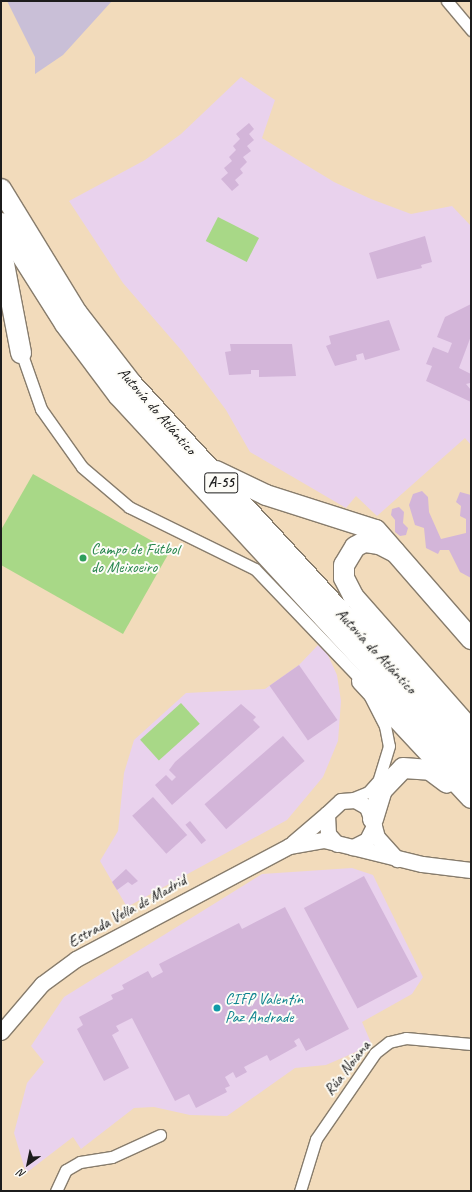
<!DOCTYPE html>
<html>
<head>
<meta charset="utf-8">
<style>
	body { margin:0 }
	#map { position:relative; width:472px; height:1192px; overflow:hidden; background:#f2dbbb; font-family:Caveat,sans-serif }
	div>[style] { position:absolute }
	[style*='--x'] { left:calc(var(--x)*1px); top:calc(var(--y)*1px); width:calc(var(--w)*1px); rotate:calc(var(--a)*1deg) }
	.built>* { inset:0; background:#e9d2ed }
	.industrial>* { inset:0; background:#c9bfd7 }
	.green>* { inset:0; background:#a8d887; transform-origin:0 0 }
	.building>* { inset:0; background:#d3b5d9; transform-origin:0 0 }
	.roads { filter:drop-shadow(1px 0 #877c6c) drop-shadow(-1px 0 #877c6c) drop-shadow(0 1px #877c6c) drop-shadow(0 -1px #877c6c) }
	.street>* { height:11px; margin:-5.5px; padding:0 5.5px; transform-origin:5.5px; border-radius:5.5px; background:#fff }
	.secondary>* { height:15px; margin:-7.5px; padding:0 7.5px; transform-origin:7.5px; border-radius:7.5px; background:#fff }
	.highway>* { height:20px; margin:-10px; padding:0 10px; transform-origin:10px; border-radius:10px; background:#fff }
	.dots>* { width:11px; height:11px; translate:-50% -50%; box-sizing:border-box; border:2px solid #fdfcf7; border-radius:50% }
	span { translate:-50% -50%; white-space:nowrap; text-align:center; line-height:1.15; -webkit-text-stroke:4px #fdfcf7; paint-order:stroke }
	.shield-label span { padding:1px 3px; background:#fdfcf7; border:1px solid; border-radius:3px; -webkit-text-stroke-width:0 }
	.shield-label { font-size:15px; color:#1c1c1c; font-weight:700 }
	.street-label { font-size:16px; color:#1c1c1c }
	.leisure-label { font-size:16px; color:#27864d }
	.left { translate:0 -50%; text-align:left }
	.culture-label { font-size:16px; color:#0d838f }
	.frame { position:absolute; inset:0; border:2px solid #1c1c1c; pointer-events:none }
	.north { position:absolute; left:8px; top:1144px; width:40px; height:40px; -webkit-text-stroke:3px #fdfcf7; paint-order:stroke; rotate:213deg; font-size:11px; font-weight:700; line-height:16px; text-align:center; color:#1c1c1c }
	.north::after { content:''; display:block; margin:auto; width:14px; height:18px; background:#1c1c1c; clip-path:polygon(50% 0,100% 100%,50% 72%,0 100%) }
</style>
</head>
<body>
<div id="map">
	<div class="built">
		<i style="clip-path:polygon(241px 77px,275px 100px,262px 138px,334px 182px,371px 199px,411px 214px,452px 206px,471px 226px,471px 445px,465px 438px,377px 516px,356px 496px,346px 508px,250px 452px,226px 410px,182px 351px,123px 283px,69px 201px,145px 160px,181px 134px)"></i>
		<i style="clip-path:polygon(318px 645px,327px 653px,337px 675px,341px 701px,338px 741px,323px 777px,287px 820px,127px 907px,100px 861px,118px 831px,124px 773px,134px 740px,186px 693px,265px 689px,299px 665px)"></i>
		<i style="clip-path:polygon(352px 868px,373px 875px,423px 977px,412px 994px,362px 1022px,372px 1045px,326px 1065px,295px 1068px,227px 1116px,190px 1115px,154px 1107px,134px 1108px,81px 1149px,73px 1137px,26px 1173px,14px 1133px,27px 1083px,44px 1062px,31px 1046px,64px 997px,262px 874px)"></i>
	</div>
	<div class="industrial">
		<i style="clip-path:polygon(7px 1px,112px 1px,63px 55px,35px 74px,35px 57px)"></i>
	</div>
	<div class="green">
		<i style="left:218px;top:217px;width:46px;height:27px;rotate:27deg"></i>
		<i style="clip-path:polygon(33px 474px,170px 551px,123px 634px,1px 565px,1px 530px)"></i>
		<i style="left:181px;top:703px;width:28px;height:55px;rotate:48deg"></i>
	</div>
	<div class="building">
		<i style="clip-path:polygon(249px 123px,254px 129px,249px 134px,254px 140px,247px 146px,251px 151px,243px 157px,247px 162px,240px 169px,243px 173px,235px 180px,239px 185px,232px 191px,221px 179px,228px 173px,224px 168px,232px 161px,229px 157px,236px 150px,233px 146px,240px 139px,236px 134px)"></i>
		<i style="clip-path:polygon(425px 236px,432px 262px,421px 265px,422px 268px,377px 279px,369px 253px)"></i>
		<i style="clip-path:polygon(471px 304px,471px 336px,459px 368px,471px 374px,470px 383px,466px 384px,471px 390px,471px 402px,426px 381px,432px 366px,426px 364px,433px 347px,448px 353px,452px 343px,437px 337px,445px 317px)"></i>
		<i style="clip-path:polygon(389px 320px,400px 350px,365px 360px,363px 353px,356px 355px,357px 360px,335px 366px,326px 346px,331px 344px,329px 336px)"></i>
		<i style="clip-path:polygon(230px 344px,292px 344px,296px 376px,259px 377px,259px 370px,251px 370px,251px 374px,229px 375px,225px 352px,231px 351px)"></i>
		<i style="clip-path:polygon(422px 491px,428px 497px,429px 512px,441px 539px,466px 533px,466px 519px,460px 516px,461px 506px,456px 502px,460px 492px,471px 495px,471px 578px,460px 572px,449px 550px,440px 550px,438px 554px,426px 548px,424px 528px,415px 525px,409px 505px,413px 494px)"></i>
		<i style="clip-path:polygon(399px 507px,404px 512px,403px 523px,408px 528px,406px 535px,400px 536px,395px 532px,395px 520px,391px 515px,392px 509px)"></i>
		<i style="left:299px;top:665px;width:67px;height:36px;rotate:55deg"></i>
		<i style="clip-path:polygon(241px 704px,256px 717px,253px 720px,260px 727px,172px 805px,155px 785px,166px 775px,172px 781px,176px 777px,169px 770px,175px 762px)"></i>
		<i style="left:283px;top:736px;width:33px;height:104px;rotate:49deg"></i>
		<i style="left:153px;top:797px;width:51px;height:28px;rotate:48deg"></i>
		<i style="left:190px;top:821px;width:25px;height:6px;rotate:50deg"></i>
		<i style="clip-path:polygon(126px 869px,138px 881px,132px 885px,128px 882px,117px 890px,112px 882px)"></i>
		<i style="left:364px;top:876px;width:114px;height:68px;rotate:62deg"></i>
		<i style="clip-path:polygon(285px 907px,349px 1029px,306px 1051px,299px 1038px,294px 1041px,297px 1046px,270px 1061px,267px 1055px,244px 1067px,247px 1072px,236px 1078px,233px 1072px,225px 1077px,230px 1086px,225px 1088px,227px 1092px,196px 1108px,189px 1094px,175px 1101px,132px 1018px,116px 1026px,119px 1031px,112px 1035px,129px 1068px,104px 1081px,77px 1029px,83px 1025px,79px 1017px,113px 999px,111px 995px,124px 989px,122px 985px,148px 971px,152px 978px,163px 972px,159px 964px,239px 923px,242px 929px)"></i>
	</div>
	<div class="roads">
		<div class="street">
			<i style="--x:447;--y:1;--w:38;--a:50"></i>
			<i style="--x:20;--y:349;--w:64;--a:70.7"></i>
			<i style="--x:41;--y:409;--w:71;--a:54.7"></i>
			<i style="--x:82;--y:467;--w:62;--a:40.4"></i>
			<i style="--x:129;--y:507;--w:140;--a:26.2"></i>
			<i style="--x:255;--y:569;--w:155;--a:46.3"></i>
			<i style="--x:362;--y:681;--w:51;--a:62.9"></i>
			<i style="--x:385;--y:726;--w:20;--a:79"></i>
			<i style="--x:389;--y:746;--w:37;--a:107"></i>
			<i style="--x:378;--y:781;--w:15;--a:132"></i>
			<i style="--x:368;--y:792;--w:22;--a:158"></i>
			<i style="--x:56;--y:1191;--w:23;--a:-65"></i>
			<i style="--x:66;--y:1170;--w:16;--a:-30"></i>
			<i style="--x:80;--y:1162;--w:32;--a:-9"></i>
			<i style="--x:112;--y:1157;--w:53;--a:-24.6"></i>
			<i style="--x:300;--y:1191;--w:54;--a:-72.9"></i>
			<i style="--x:316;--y:1139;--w:104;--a:-55.5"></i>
			<i style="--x:375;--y:1053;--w:18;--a:-38"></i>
			<i style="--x:389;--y:1042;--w:17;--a:-13"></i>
			<i style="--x:406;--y:1038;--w:65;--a:5.3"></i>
		</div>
		<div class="secondary">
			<i style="--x:374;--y:826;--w:11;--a:75"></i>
			<i style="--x:377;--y:837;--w:30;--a:48"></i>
			<i style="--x:293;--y:843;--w:45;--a:-40.5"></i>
			<i style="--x:337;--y:844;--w:13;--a:-132"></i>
			<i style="--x:328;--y:834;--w:20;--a:-93"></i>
			<i style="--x:327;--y:814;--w:19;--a:-43"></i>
			<i style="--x:341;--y:801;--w:14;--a:-4"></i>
			<i style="--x:355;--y:800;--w:14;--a:30"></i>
			<i style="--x:367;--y:807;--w:20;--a:70"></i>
			<i style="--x:374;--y:826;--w:16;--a:117"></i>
			<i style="--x:367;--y:840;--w:16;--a:153"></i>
			<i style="--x:1;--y:1032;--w:63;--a:-49.5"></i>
			<i style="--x:42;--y:984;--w:42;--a:-36.3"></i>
			<i style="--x:76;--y:959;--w:241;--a:-27.9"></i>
			<i style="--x:289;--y:846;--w:36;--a:-10"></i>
			<i style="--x:324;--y:840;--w:101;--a:13.8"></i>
			<i style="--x:422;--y:864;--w:49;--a:7"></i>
		</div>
		<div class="highway">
			<i style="--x:1;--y:189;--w:145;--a:58.5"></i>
			<i style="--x:77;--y:313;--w:90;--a:52.2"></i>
			<i style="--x:132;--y:384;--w:502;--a:47.5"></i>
			<i style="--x:1;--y:223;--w:120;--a:57.6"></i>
			<i style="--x:65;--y:324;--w:89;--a:53.3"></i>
			<i style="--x:118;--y:395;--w:520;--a:47.26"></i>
			<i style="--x:1;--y:248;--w:107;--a:79.2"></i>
			<i style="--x:216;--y:471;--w:55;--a:25.6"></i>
			<i style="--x:266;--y:495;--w:115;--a:17.7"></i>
			<i style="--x:376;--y:530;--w:145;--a:48.9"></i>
			<i style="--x:395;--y:552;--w:18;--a:-153"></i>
			<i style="--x:379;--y:544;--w:15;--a:-172"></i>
			<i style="--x:364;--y:542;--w:10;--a:151"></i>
			<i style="--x:355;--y:547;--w:21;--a:121"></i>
			<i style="--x:344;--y:565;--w:13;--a:90"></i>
			<i style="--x:344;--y:578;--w:20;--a:63"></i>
			<i style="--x:353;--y:596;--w:179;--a:48.6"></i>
			<i style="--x:362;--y:681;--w:160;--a:47"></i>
			<i style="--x:373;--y:819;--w:30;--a:-73"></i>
			<i style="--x:382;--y:790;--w:30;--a:-46"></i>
			<i style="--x:403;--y:768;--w:27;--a:4"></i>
			<i style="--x:430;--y:770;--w:21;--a:37"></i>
		</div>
	</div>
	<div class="dots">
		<i style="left:83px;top:558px;background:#2e9e5b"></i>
		<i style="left:217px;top:1008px;background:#0f9aa8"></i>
	</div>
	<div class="shield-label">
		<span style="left:221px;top:483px">A-55</span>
	</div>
	<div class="street-label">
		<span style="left:157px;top:411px;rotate:49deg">Autovía do Atlántico</span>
		<span style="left:376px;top:651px;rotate:47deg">Autovía do Atlántico</span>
		<span style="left:127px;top:911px;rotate:-29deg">Estrada Vella de Madrid</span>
		<span style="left:347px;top:1068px;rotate:-52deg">Rúa Noiana</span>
	</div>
	<div class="leisure-label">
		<span class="left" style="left:91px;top:558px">Campo de Fútbol<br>do Meixoeiro</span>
	</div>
	<div class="culture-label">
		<span class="left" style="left:225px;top:1008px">CIFP Valentín<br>Paz Andrade</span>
	</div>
	<div class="frame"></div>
	<div class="north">N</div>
</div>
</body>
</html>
